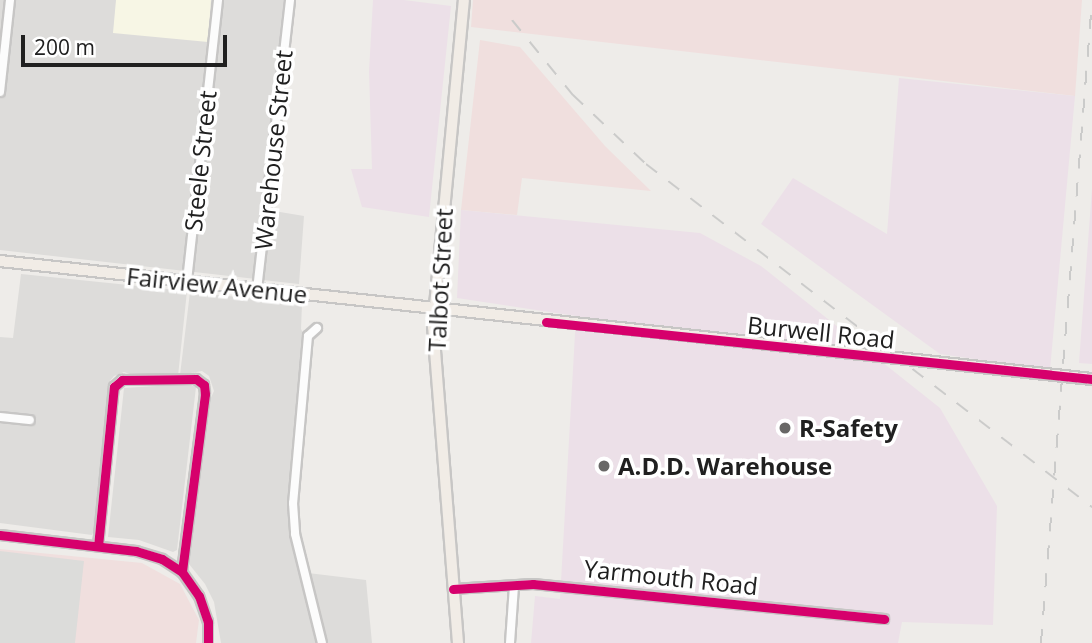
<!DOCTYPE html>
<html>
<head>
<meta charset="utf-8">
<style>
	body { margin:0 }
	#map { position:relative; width:1092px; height:643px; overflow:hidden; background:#eeece9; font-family:"Open Sans",sans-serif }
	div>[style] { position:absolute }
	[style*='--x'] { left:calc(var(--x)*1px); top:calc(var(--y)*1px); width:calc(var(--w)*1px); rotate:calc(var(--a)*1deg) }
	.residential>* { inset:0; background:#dddcda }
	.commercial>* { inset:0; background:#f0dfde }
	.industrial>* { inset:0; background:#ece0e8 }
	.education>* { inset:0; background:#f7f6e5 }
	.religious>* { inset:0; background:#dcdcda }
	.roads { filter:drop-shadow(2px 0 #c7c6c5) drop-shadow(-2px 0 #c7c6c5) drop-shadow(0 2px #c7c6c5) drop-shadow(0 -2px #c7c6c5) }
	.minor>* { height:8px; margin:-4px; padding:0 4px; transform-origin:4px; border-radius:4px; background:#fcfcfc }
	.major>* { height:10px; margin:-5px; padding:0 5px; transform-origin:5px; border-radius:5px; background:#f1ece6 }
	.rail>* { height:2px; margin-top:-1px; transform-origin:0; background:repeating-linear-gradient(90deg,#cbcbca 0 14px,transparent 0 28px) }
	.cycleway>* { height:9px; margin:-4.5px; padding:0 4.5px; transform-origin:4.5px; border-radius:4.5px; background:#d6006c }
	.dots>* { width:19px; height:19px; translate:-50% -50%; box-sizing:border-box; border:4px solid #fff; border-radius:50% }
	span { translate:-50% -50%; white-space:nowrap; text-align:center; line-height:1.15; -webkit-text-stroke:7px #fff; paint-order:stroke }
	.street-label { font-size:24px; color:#202020 }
	.poi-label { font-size:24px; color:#202020; font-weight:700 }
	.left { translate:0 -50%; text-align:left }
	.scale { position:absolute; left:21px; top:35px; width:206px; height:32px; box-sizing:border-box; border:4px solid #202020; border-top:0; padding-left:9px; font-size:21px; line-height:24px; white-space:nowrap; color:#202020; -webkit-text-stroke:5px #fff; paint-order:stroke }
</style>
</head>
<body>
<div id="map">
	<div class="residential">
		<i style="clip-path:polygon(0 0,284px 0,262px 209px,304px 216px,299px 284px,0 250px)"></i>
		<i style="clip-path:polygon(21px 274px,187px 291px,178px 376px,136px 376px,124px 372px,114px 376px,108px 383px,109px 406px,95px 529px,92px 535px,0 523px,0 337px,13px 338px)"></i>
		<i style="clip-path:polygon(190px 292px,302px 304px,301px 329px,305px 337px,290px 520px,319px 643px,221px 643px,214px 602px,205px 584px,189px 564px,207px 406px,214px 391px,209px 376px,202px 371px,180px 375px)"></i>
		<i style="clip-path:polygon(188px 384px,196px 387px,177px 550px,173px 552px,139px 540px,108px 537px,124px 388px)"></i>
		<i style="clip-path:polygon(308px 573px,366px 580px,372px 643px,327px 643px)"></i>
	</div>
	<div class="commercial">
		<i style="clip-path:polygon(473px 0,1082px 0,1075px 96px,471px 27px)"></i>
		<i style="clip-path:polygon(480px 40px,520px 47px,605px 146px,651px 191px,522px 178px,517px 215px,461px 210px)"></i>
		<i style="clip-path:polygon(0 549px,142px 563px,180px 584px,199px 620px,196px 643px,0 643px)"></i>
	</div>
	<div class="industrial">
		<i style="clip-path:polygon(373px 0,404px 0,451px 6px,429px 217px,362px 207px,351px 169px,372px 169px,369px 71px)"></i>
		<i style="clip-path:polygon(899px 78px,1075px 96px,1050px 370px,940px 354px,761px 224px,793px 178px,887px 234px)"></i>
		<i style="clip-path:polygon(1092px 189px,1092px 364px,1079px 363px)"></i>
		<i style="clip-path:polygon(461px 210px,700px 233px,761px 266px,940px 408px,997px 506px,993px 625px,902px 622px,898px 643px,531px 643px,535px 596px,560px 599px,576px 316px,457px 298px)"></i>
	</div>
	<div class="education">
		<i style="clip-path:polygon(116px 0,211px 0,208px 42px,113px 33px)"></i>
	</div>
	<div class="religious">
		<i style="clip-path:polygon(0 551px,84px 561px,75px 643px,0 643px)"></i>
	</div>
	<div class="roads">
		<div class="minor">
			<i style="--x:0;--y:92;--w:93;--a:-83.8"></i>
			<i style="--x:187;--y:281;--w:283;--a:-83.7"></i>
			<i style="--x:257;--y:290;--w:292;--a:-83.5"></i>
			<i style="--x:317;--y:328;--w:12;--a:138"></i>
			<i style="--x:308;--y:336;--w:168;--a:95.1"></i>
			<i style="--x:293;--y:503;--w:31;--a:86"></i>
			<i style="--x:295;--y:534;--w:112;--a:76.1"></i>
			<i style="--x:0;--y:417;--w:30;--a:6"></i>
			<i style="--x:0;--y:535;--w:137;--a:6.7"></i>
			<i style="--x:136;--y:551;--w:27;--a:17"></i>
			<i style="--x:162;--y:559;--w:24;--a:33"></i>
			<i style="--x:182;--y:572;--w:29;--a:55"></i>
			<i style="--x:199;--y:596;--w:28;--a:71"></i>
			<i style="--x:208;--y:622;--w:21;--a:90"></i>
			<i style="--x:98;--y:546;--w:160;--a:-84.3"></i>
			<i style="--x:114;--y:387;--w:11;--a:-41"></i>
			<i style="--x:122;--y:380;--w:74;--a:-0.8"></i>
			<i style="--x:196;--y:379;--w:10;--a:37"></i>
			<i style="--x:204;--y:385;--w:9;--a:84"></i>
			<i style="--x:205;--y:394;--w:179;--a:97.4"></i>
			<i style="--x:453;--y:589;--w:80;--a:-3.6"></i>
			<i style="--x:533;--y:584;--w:353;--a:5.7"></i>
			<i style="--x:510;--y:643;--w:57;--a:-86"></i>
		</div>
		<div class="major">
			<i style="--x:0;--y:261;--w:1098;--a:6.17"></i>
			<i style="--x:458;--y:643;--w:317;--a:-94.5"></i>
			<i style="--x:433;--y:327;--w:328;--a:-84.6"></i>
		</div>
	</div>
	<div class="rail">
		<i style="--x:512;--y:20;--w:97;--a:50.9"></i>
		<i style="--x:573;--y:95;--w:100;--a:43.4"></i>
		<i style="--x:646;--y:164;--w:563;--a:37.56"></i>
		<i style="--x:1041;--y:643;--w:644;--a:-85.46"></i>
	</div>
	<div class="cycleway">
		<i style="--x:546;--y:322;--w:549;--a:5.96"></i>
		<i style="--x:0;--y:535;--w:137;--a:6.7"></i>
		<i style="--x:136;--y:551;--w:27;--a:17"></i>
		<i style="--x:162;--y:559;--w:24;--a:33"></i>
		<i style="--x:182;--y:572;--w:29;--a:55"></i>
		<i style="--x:199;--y:596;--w:28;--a:71"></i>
		<i style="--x:208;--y:622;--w:21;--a:90"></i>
		<i style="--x:98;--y:546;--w:160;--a:-84.3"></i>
		<i style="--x:114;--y:387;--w:11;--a:-41"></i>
		<i style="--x:122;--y:380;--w:74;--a:-0.8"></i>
		<i style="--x:196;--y:379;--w:10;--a:37"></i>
		<i style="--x:204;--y:385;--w:9;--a:84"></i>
		<i style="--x:205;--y:394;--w:179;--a:97.4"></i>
		<i style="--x:453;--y:589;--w:80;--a:-3.6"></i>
		<i style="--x:533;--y:584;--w:353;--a:5.7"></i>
	</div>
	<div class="dots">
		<i style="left:785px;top:428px;background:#686766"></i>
		<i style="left:604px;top:466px;background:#686766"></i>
	</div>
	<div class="street-label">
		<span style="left:273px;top:150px;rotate:-84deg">Warehouse Street</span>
		<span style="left:200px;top:161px;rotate:-84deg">Steele Street</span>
		<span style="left:440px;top:280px;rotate:-87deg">Talbot Street</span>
		<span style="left:217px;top:285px;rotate:6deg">Fairview Avenue</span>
		<span style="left:821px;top:332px;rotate:6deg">Burwell Road</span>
		<span style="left:671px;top:577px;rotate:6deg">Yarmouth Road</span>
	</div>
	<div class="poi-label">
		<span class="left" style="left:799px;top:428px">R-Safety</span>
		<span class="left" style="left:618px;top:466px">A.D.D. Warehouse</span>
	</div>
	<div class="scale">200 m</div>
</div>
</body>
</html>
